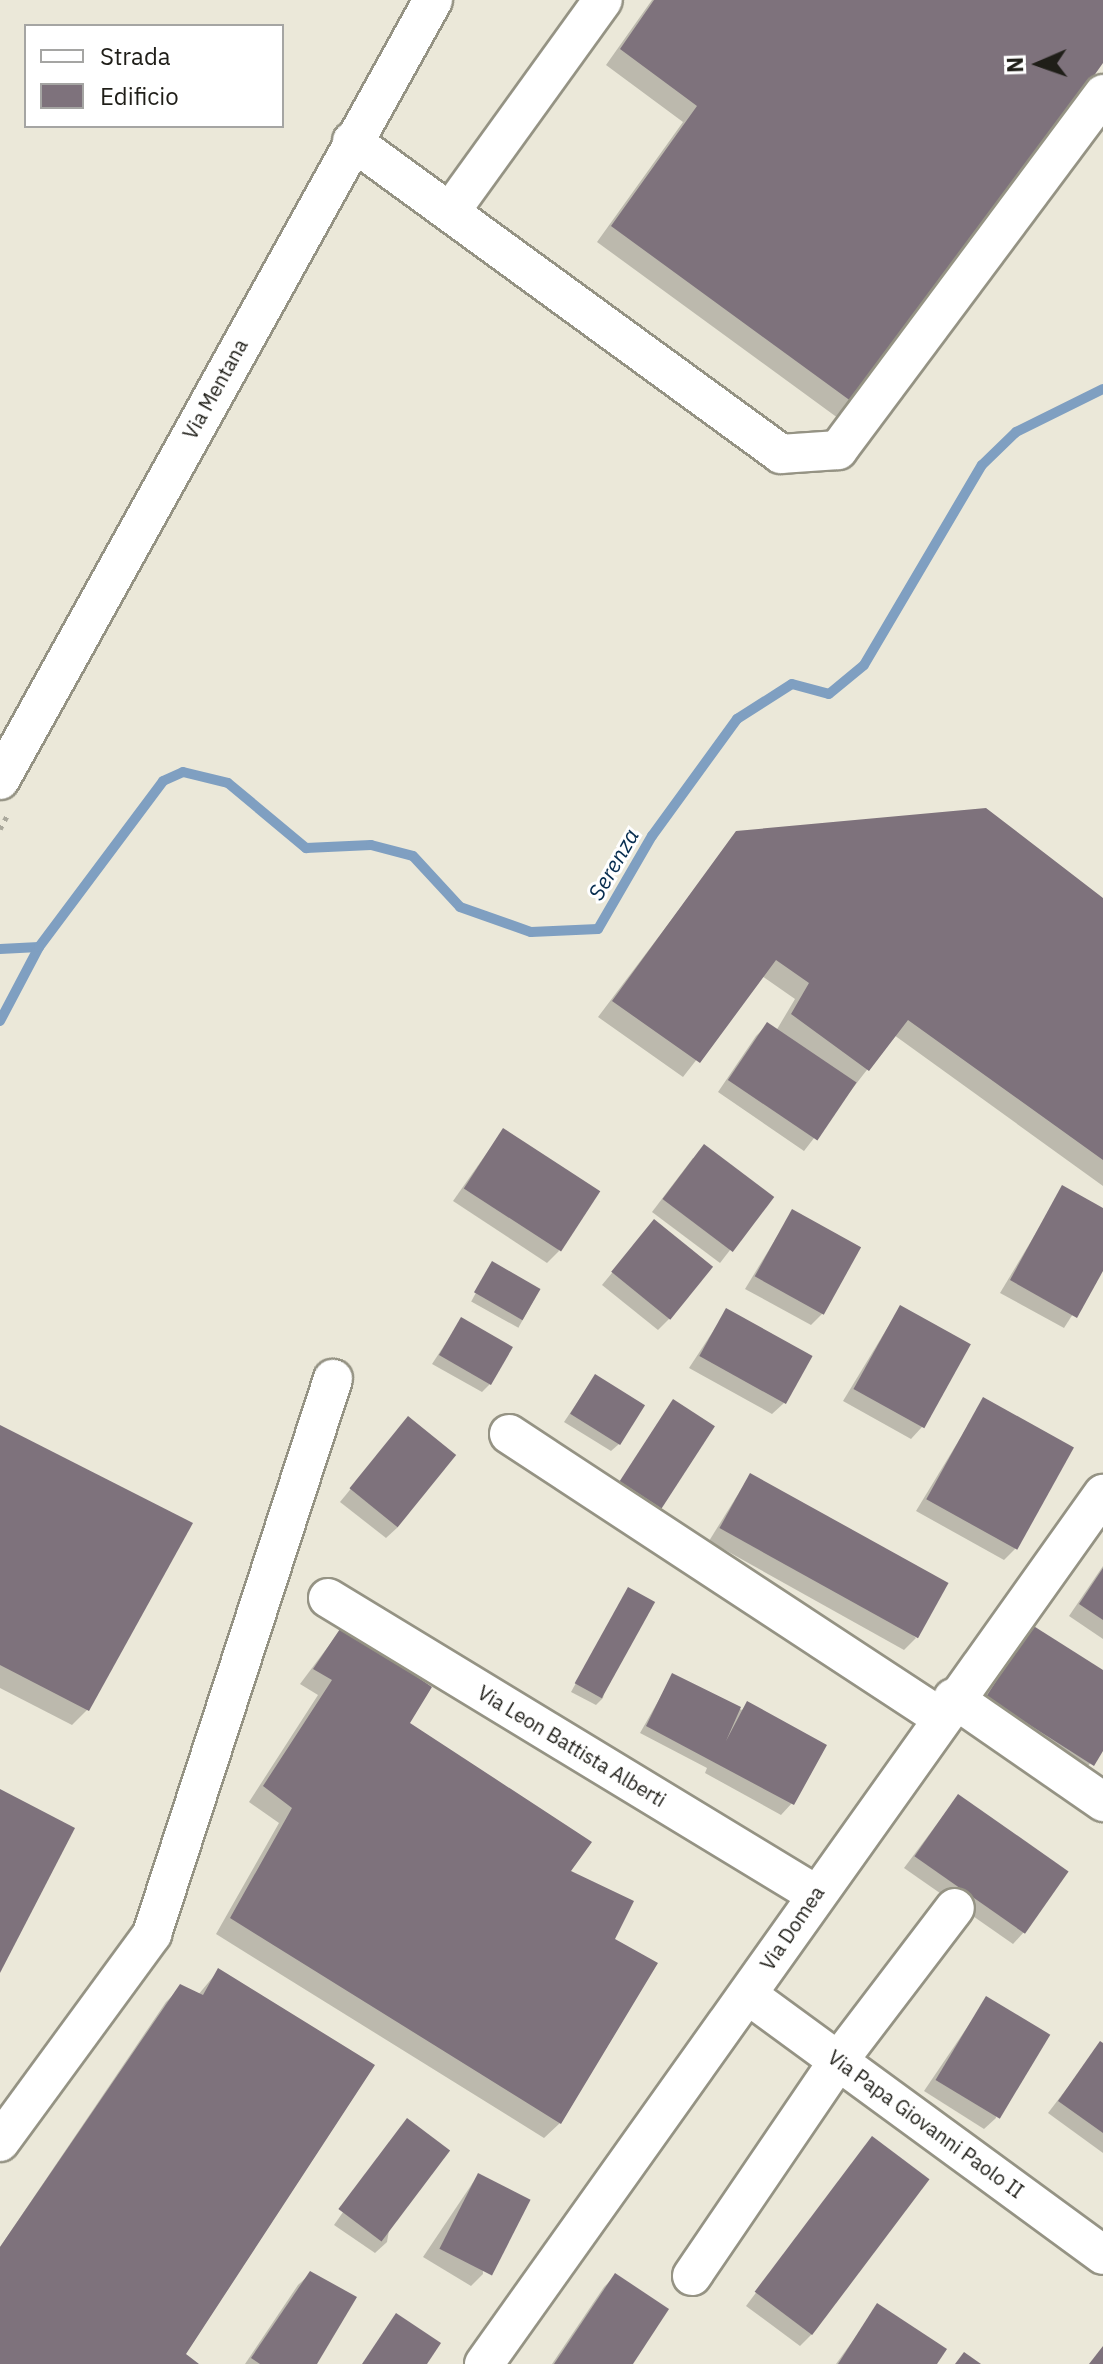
<!DOCTYPE html>
<html>
<head>
<meta charset="utf-8">
<style>
	body { margin:0 }
	#map { position:relative; width:1103px; height:2364px; overflow:hidden; background:#ebe8d9; font-family:"IBM Plex Sans",sans-serif }
	div>[style] { position:absolute }
	[style*='--x'] { left:calc(var(--x)*1px); top:calc(var(--y)*1px); width:calc(var(--w)*1px); rotate:calc(var(--a)*1deg) }
	.shadow>* { inset:0; background:#0003; transform-origin:0 0 }
	.stream>* { height:10px; margin:-5px; padding:0 5px; transform-origin:5px; border-radius:5px; background:#7f9fc1 }
	.building>* { inset:0; background:#7e727c; transform-origin:0 0 }
	.path>* { height:5px; margin-top:-2.5px; transform-origin:0; background:repeating-linear-gradient(90deg,#aaa89c 0 4px,transparent 0 10px) }
	.roads { filter:drop-shadow(2px 0 #959384) drop-shadow(-2px 0 #959384) drop-shadow(0 2px #959384) drop-shadow(0 -2px #959384) }
	.minor>* { height:38px; margin:-19px; padding:0 19px; transform-origin:19px; border-radius:19px; background:#fff }
	span { translate:-50% -50%; white-space:nowrap; text-align:center; line-height:1.15; -webkit-text-stroke:6px #fff; paint-order:stroke }
	.street-label { font-size:20px; color:#1f1e18 }
	.water-label { font-size:22px; color:#072d4f; font-style:italic }
	.legend { position:absolute; left:24px; top:24px; width:260px; height:104px; box-sizing:border-box; background:#fff; border:2px solid #a5a5a3; margin:0; padding:10px 14px; list-style:none; font-size:24px; color:#1f1e18 }
	.legend li { display:flex; align-items:center; gap:16px; height:40px }
	.legend b { width:40px; border:2px solid #a5a5a3 }
	.north { position:absolute; left:999px; top:24px; width:80px; height:80px; -webkit-text-stroke:6px #fff; paint-order:stroke; rotate:268deg; font-size:22px; font-weight:700; line-height:32px; text-align:center; color:#1f1e18 }
	.north::after { content:''; display:block; margin:auto; width:28px; height:36px; background:#1f1e18; clip-path:polygon(50% 0,100% 100%,50% 72%,0 100%) }
</style>
</head>
<body>
<div id="map">
	<div class="shadow">
		<i style="clip-path:polygon(652px 0,1103px 0,1103px 59px,842px 421px,597px 242px,683px 122px,606px 65px)"></i>
		<i style="clip-path:polygon(737px 833px,1103px 901px,1103px 1186px,894px 1035px,804px 1151px,718px 1092px,756px 1036px,767px 1025px,776px 1031px,795px 999px,762px 976px,683px 1077px,598px 1017px)"></i>
		<i style="clip-path:polygon(503px 1130px,559px 1251px,547px 1263px,453px 1201px)"></i>
		<i style="clip-path:polygon(693px 1158px,771px 1197px,720px 1263px,652px 1212px)"></i>
		<i style="clip-path:polygon(1063px 1188px,1103px 1210px,1103px 1267px,1064px 1328px,1000px 1293px)"></i>
		<i style="clip-path:polygon(792px 1212px,822px 1314px,811px 1325px,745px 1289px)"></i>
		<i style="clip-path:polygon(654px 1222px,670px 1318px,658px 1330px,602px 1285px)"></i>
		<i style="left:492px;top:1264px;width:54px;height:43px;rotate:29deg"></i>
		<i style="clip-path:polygon(900px 1307px,922px 1427px,911px 1439px,843px 1401px)"></i>
		<i style="clip-path:polygon(727px 1310px,784px 1403px,772px 1414px,689px 1368px)"></i>
		<i style="clip-path:polygon(461px 1320px,490px 1384px,482px 1392px,432px 1364px)"></i>
		<i style="clip-path:polygon(595px 1376px,619px 1444px,611px 1451px,564px 1422px)"></i>
		<i style="clip-path:polygon(984px 1399px,1015px 1549px,1004px 1560px,916px 1511px)"></i>
		<i style="clip-path:polygon(674px 1402px,662px 1507px,654px 1515px,615px 1490px)"></i>
		<i style="clip-path:polygon(408px 1419px,398px 1527px,386px 1538px,340px 1502px)"></i>
		<i style="clip-path:polygon(0 1427px,191px 1524px,87px 1710px,72px 1725px,0 1688px)"></i>
		<i style="clip-path:polygon(750px 1475px,916px 1638px,904px 1650px,709px 1541px)"></i>
		<i style="clip-path:polygon(1103px 1566px,1103px 1639px,1069px 1616px)"></i>
		<i style="clip-path:polygon(628px 1589px,603px 1698px,596px 1705px,571px 1692px)"></i>
		<i style="clip-path:polygon(342px 1628px,407px 1724px,568px 1872px,613px 1940px,656px 1964px,560px 2123px,544px 2138px,216px 1934px,279px 1823px,249px 1802px,318px 1695px,300px 1684px)"></i>
		<i style="clip-path:polygon(1021px 1639px,1103px 1672px,1103px 1747px,1080px 1776px,976px 1709px)"></i>
		<i style="clip-path:polygon(673px 1675px,742px 1710px,748px 1704px,792px 1803px,781px 1815px,705px 1773px,707px 1768px,640px 1733px)"></i>
		<i style="clip-path:polygon(958px 1796px,1024px 1932px,1013px 1944px,904px 1868px)"></i>
		<i style="clip-path:polygon(218px 1971px,184px 2354px,196px 2364px,0 2364px,0 2247px,166px 2002px,181px 1987px,198px 1995px)"></i>
		<i style="clip-path:polygon(987px 1998px,996px 2118px,984px 2129px,924px 2091px)"></i>
		<i style="clip-path:polygon(1101px 2044px,1103px 2046px,1103px 2153px,1048px 2113px)"></i>
		<i style="clip-path:polygon(407px 2121px,387px 2242px,375px 2253px,334px 2225px)"></i>
		<i style="clip-path:polygon(872px 2138px,812px 2334px,800px 2346px,746px 2306px)"></i>
		<i style="clip-path:polygon(478px 2175px,483px 2274px,471px 2286px,423px 2257px)"></i>
		<i style="clip-path:polygon(310px 2274px,315px 2364px,245px 2364px,298px 2285px)"></i>
		<i style="clip-path:polygon(616px 2275px,630px 2364px,552px 2364px,604px 2287px)"></i>
		<i style="clip-path:polygon(878px 2306px,935px 2364px,836px 2364px)"></i>
	</div>
	<div class="stream">
		<i style="--x:0;--y:949;--w:39;--a:-3"></i>
		<i style="--x:0;--y:1021;--w:84;--a:-62.2"></i>
		<i style="--x:39;--y:947;--w:207;--a:-53.2"></i>
		<i style="--x:163;--y:781;--w:22;--a:-24"></i>
		<i style="--x:183;--y:772;--w:46;--a:13.7"></i>
		<i style="--x:228;--y:783;--w:102;--a:39.8"></i>
		<i style="--x:306;--y:848;--w:65;--a:-2.6"></i>
		<i style="--x:371;--y:845;--w:43;--a:14.7"></i>
		<i style="--x:413;--y:856;--w:69;--a:47.3"></i>
		<i style="--x:460;--y:907;--w:75;--a:19.4"></i>
		<i style="--x:531;--y:932;--w:67;--a:-2.6"></i>
		<i style="--x:598;--y:929;--w:108;--a:-59.9"></i>
		<i style="--x:652;--y:836;--w:145;--a:-54"></i>
		<i style="--x:737;--y:719;--w:65;--a:-32.5"></i>
		<i style="--x:792;--y:684;--w:38;--a:15"></i>
		<i style="--x:829;--y:694;--w:45;--a:-39.6"></i>
		<i style="--x:864;--y:665;--w:232;--a:-59.5"></i>
		<i style="--x:982;--y:465;--w:47;--a:-44.1"></i>
		<i style="--x:1016;--y:432;--w:97;--a:-26.3"></i>
	</div>
	<div class="building">
		<i style="clip-path:polygon(654px 0,1103px 0,1103px 63px,859px 407px,611px 226px,697px 106px,620px 49px)"></i>
		<i style="clip-path:polygon(986px 808px,1103px 898px,1103px 1160px,908px 1020px,869px 1071px,791px 1014px,809px 983px,776px 960px,700px 1063px,612px 1001px,736px 831px)"></i>
		<i style="left:767px;top:1022px;width:108px;height:70px;rotate:34deg"></i>
		<i style="left:503px;top:1128px;width:116px;height:72px;rotate:33deg"></i>
		<i style="left:704px;top:1144px;width:88px;height:69px;rotate:37deg"></i>
		<i style="clip-path:polygon(1062px 1185px,1103px 1208px,1103px 1271px,1077px 1318px,1010px 1280px)"></i>
		<i style="left:792px;top:1209px;width:79px;height:77px;rotate:29deg"></i>
		<i style="left:654px;top:1219px;width:76px;height:68px;rotate:39deg"></i>
		<i style="left:492px;top:1261px;width:56px;height:36px;rotate:30deg"></i>
		<i style="left:900px;top:1305px;width:81px;height:96px;rotate:29deg"></i>
		<i style="left:726px;top:1308px;width:99px;height:55px;rotate:29deg"></i>
		<i style="left:461px;top:1317px;width:60px;height:44px;rotate:30deg"></i>
		<i style="left:595px;top:1374px;width:59px;height:47px;rotate:32deg"></i>
		<i style="left:983px;top:1397px;width:104px;height:117px;rotate:29deg"></i>
		<i style="left:673px;top:1399px;width:50px;height:98px;rotate:33deg"></i>
		<i style="left:408px;top:1416px;width:62px;height:93px;rotate:39deg"></i>
		<i style="clip-path:polygon(0 1425px,193px 1523px,89px 1711px,0 1665px)"></i>
		<i style="left:750px;top:1473px;width:227px;height:63px;rotate:29deg"></i>
		<i style="clip-path:polygon(1103px 1568px,1103px 1620px,1079px 1604px)"></i>
		<i style="left:628px;top:1587px;width:31px;height:110px;rotate:29deg"></i>
		<i style="clip-path:polygon(1032px 1625px,1103px 1670px,1103px 1751px,1094px 1766px,986px 1697px)"></i>
		<i style="clip-path:polygon(342px 1626px,432px 1687px,410px 1723px,592px 1842px,571px 1871px,634px 1901px,615px 1939px,658px 1963px,561px 2124px,230px 1918px,292px 1808px,263px 1786px,332px 1680px,313px 1669px)"></i>
		<i style="clip-path:polygon(672px 1673px,741px 1707px,726px 1741px,747px 1701px,827px 1745px,794px 1805px,646px 1726px)"></i>
		<i style="clip-path:polygon(0 1789px,75px 1828px,0 1973px)"></i>
		<i style="left:958px;top:1794px;width:135px;height:76px;rotate:35deg"></i>
		<i style="clip-path:polygon(218px 1968px,375px 2065px,186px 2354px,199px 2364px,0 2364px,0 2247px,180px 1984px,203px 1995px)"></i>
		<i style="left:986px;top:1996px;width:75px;height:98px;rotate:31deg"></i>
		<i style="clip-path:polygon(1100px 2041px,1103px 2043px,1103px 2133px,1058px 2101px)"></i>
		<i style="left:407px;top:2118px;width:54px;height:114px;rotate:37deg"></i>
		<i style="left:872px;top:2136px;width:72px;height:195px;rotate:37deg"></i>
		<i style="left:478px;top:2173px;width:59px;height:85px;rotate:27deg"></i>
		<i style="clip-path:polygon(310px 2271px,357px 2297px,317px 2364px,260px 2364px,251px 2358px)"></i>
		<i style="clip-path:polygon(615px 2273px,669px 2309px,633px 2364px,554px 2364px)"></i>
		<i style="clip-path:polygon(877px 2303px,947px 2349px,937px 2364px,838px 2364px)"></i>
		<i style="clip-path:polygon(396px 2313px,441px 2343px,427px 2364px,362px 2364px)"></i>
		<i style="clip-path:polygon(1103px 2346px,1103px 2364px,1089px 2364px)"></i>
		<i style="clip-path:polygon(964px 2352px,981px 2364px,955px 2364px)"></i>
	</div>
	<div class="path">
		<i style="--x:0;--y:829;--w:19;--a:-62"></i>
	</div>
	<div class="roads">
		<div class="minor">
			<i style="--x:352;--y:141;--w:531;--a:36.11"></i>
			<i style="--x:781;--y:454;--w:57;--a:-4"></i>
			<i style="--x:838;--y:450;--w:444;--a:-53.3"></i>
			<i style="--x:450;--y:212;--w:261;--a:-54.2"></i>
			<i style="--x:0;--y:780;--w:892;--a:-60.96"></i>
			<i style="--x:509;--y:1434;--w:516;--a:33.29"></i>
			<i style="--x:328;--y:1598;--w:570;--a:31.29"></i>
			<i style="--x:953;--y:1698;--w:183;--a:34.7"></i>
			<i style="--x:748;--y:1995;--w:440;--a:36.2"></i>
			<i style="--x:0;--y:2142;--w:258;--a:-53.8"></i>
			<i style="--x:152;--y:1934;--w:584;--a:-71.94"></i>
			<i style="--x:692;--y:2276;--w:261;--a:-55.8"></i>
			<i style="--x:839;--y:2060;--w:191;--a:-52.7"></i>
			<i style="--x:484;--y:2364;--w:1068;--a:-54.57"></i>
		</div>
	</div>
	<div class="street-label">
		<span style="left:215px;top:389px;rotate:-61deg">Via Mentana</span>
		<span style="left:572px;top:1746px;rotate:31deg">Via Leon Battista Alberti</span>
		<span style="left:792px;top:1928px;rotate:-56deg">Via Domea</span>
		<span style="left:926px;top:2124px;rotate:36deg">Via Papa Giovanni Paolo II</span>
	</div>
	<div class="water-label">
		<span style="left:613px;top:864px;rotate:-60deg">Serenza</span>
	</div>
	<ul class="legend">
	<li><b style="height:10px;background:#fff"></b>Strada</li>
	<li><b style="height:22px;background:#7e727c"></b>Edificio</li>
	</ul>
	<div class="north">N</div>
</div>
</body>
</html>
